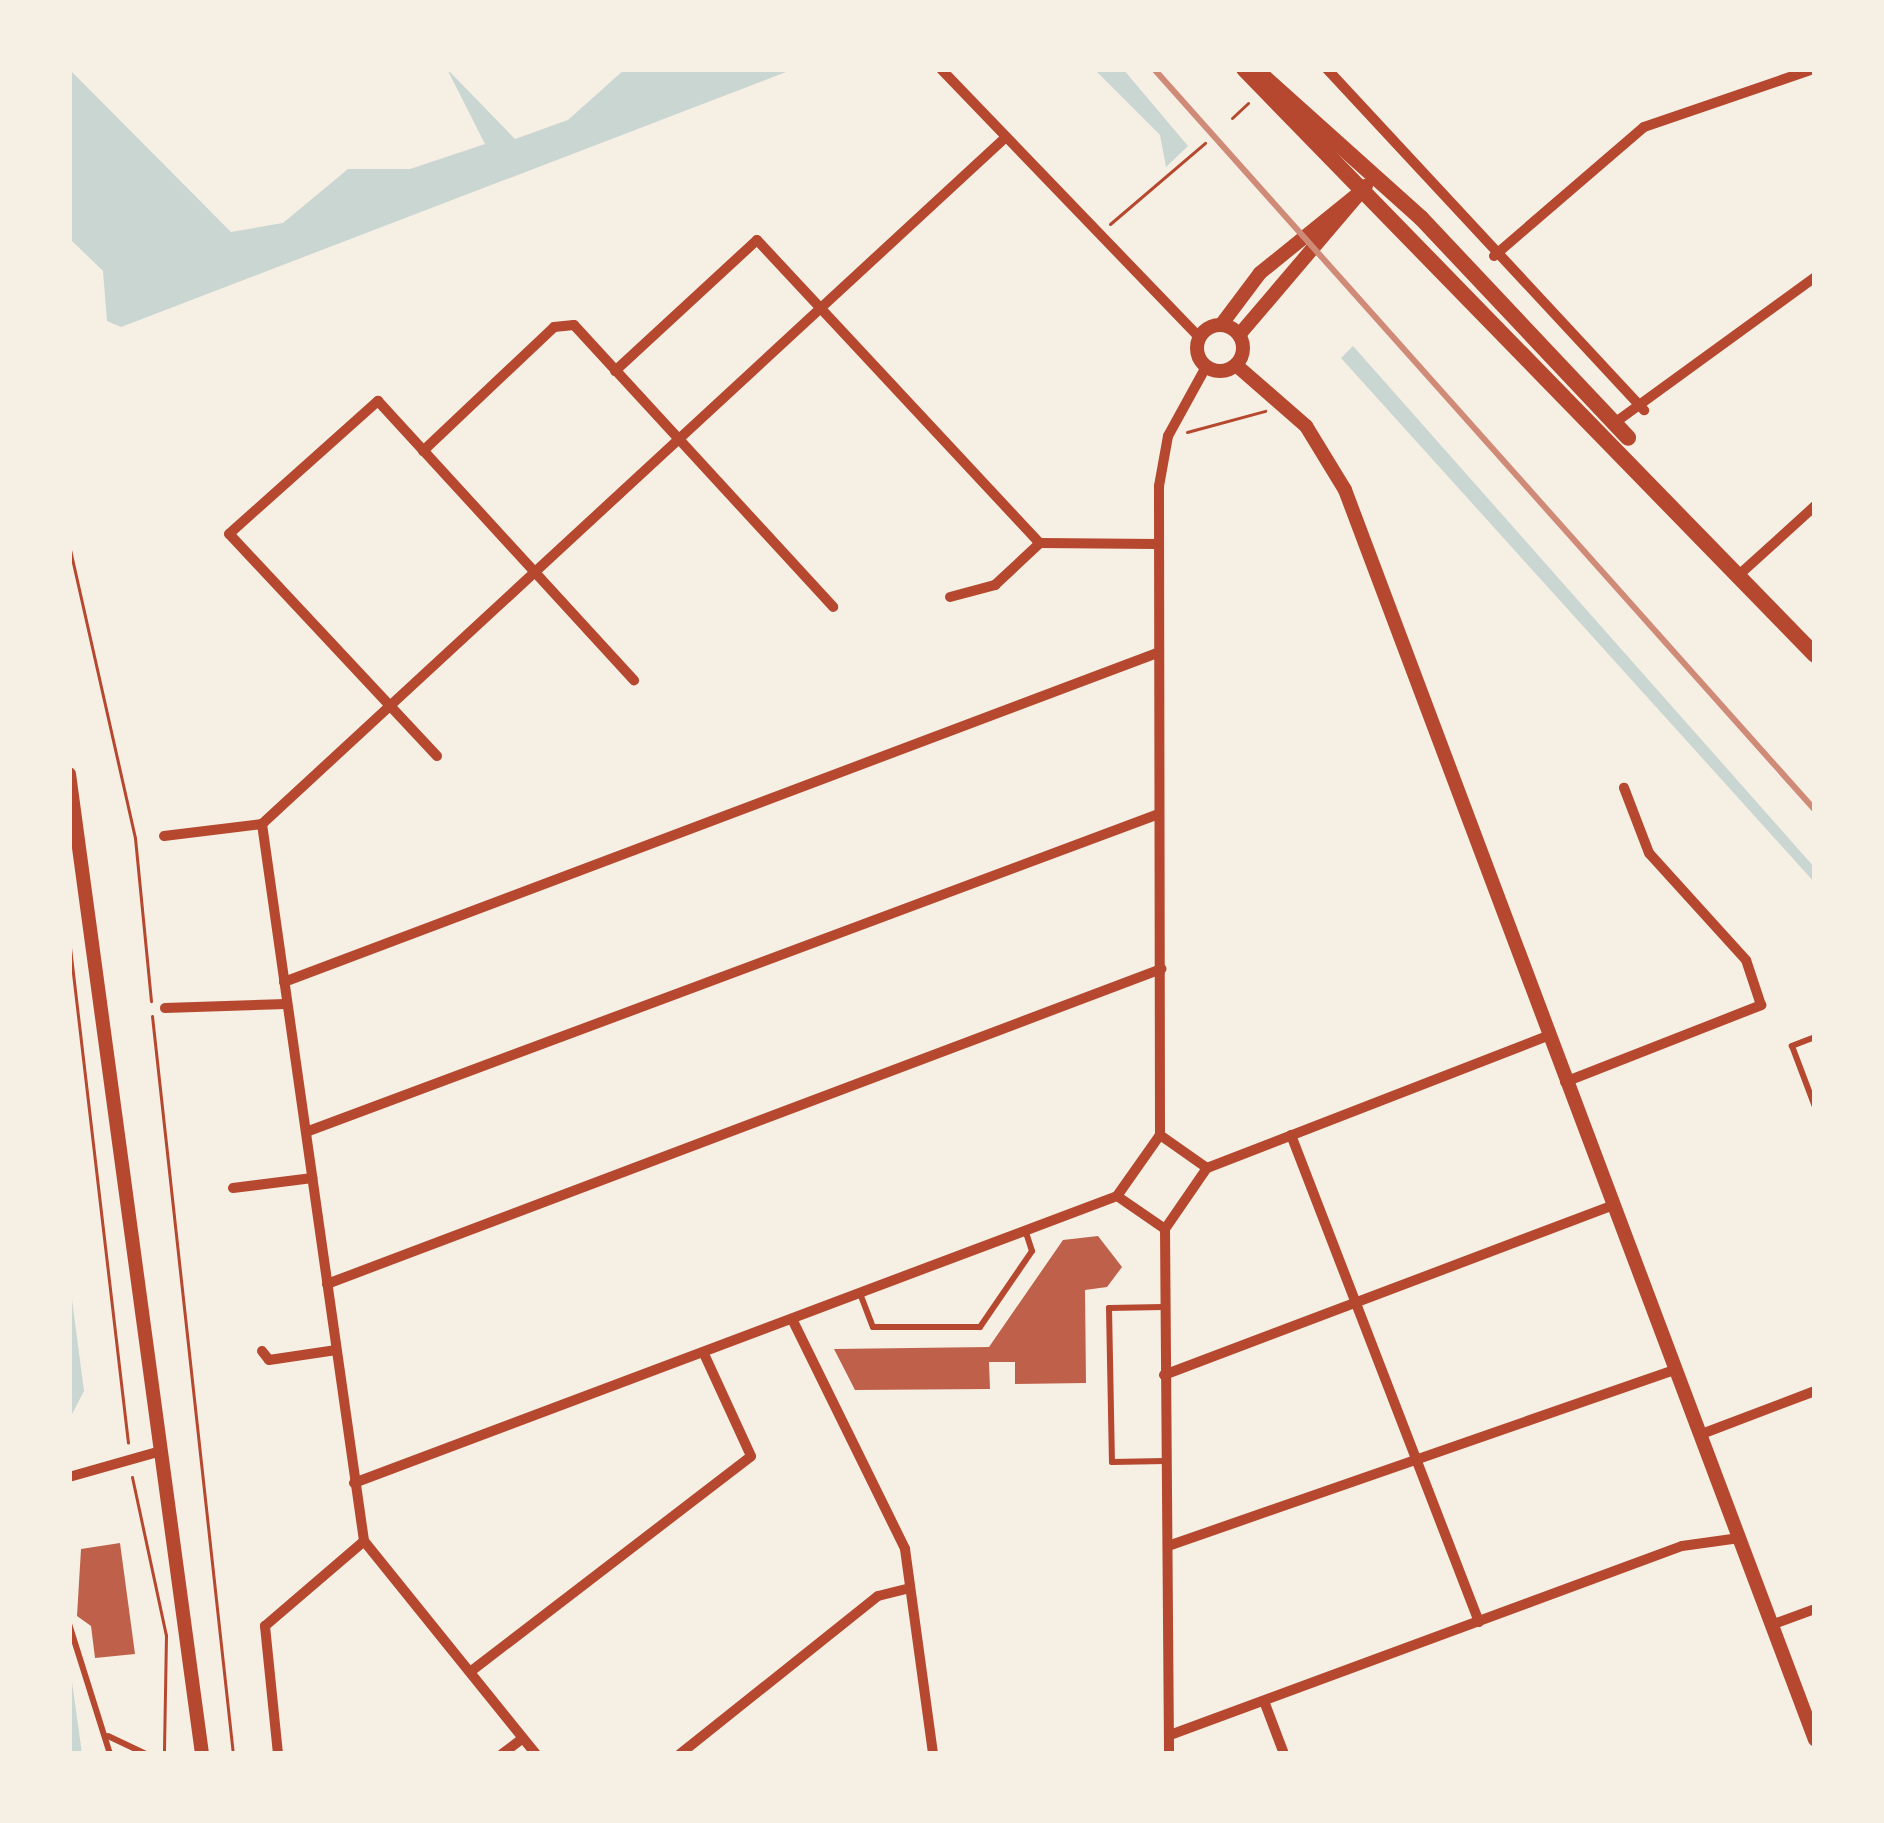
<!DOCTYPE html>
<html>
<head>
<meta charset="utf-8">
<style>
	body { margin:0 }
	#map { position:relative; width:1884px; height:1823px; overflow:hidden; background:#f6efe4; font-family:"Source Sans 3",sans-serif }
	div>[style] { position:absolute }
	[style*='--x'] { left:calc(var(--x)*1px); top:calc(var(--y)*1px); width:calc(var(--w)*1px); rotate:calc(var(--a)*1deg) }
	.water>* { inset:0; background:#c9d6d2 }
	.building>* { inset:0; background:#bf614a }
	.path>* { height:3px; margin:-1.5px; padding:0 1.5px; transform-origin:1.5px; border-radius:1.5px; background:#b5482f }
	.service>* { height:6px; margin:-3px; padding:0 3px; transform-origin:3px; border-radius:3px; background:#b5482f }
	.minor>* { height:10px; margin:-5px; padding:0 5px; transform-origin:5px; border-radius:5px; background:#b5482f }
	.tertiary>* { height:14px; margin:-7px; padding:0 7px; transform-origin:7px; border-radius:7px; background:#b5482f }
	.tertiary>.ring { margin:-7px; padding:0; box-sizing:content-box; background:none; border:14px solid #b5482f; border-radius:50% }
	.secondary>* { height:16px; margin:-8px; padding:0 8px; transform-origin:8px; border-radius:8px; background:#b5482f }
	.rail>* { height:6px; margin:-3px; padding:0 3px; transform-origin:3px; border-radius:3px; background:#cf8b77 }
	span { translate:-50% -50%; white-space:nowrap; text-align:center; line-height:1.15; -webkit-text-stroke:9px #f6efe4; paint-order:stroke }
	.frame { position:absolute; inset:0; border:72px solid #f6efe4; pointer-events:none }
</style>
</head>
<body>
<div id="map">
	<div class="water">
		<i style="clip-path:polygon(69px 69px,231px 232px,283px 223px,348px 169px,410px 169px,485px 144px,447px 69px,515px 139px,568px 120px,625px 69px,794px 69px,121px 327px,107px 321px,103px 271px,69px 238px)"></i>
		<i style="clip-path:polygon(1094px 69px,1123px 69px,1188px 146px,1166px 167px,1160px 135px)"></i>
		<i style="clip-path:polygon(1353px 346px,1815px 868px,1815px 883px,1341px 358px)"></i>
		<i style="clip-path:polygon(69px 1277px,84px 1391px,69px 1420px)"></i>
		<i style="clip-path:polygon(69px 1660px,82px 1754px,69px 1754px)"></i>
	</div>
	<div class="building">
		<i style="clip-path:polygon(1098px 1236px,1122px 1267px,1107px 1287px,1085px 1290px,1086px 1383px,1015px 1384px,1015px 1362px,989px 1362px,990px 1389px,855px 1390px,834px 1349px,989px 1347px,1063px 1240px)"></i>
		<i style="clip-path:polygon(120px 1543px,135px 1654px,95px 1658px,91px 1626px,77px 1616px,81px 1549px)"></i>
	</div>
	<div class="path">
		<i style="--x:1232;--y:118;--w:22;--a:-43"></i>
		<i style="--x:1110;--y:224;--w:125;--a:-40.5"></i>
		<i style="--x:1187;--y:432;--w:81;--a:-15.1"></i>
		<i style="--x:69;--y:545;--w:300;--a:77.3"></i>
		<i style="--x:135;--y:838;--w:164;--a:84.4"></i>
		<i style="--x:69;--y:939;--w:507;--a:83.32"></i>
		<i style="--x:152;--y:1016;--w:742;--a:83.74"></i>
		<i style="--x:132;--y:1477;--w:162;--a:77.9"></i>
		<i style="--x:166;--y:1635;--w:119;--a:91"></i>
	</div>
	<div class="service">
		<i style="--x:1815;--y:1037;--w:25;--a:159"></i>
		<i style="--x:1792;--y:1046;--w:65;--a:69.3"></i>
		<i style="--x:861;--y:1296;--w:33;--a:69"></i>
		<i style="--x:873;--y:1327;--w:107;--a:0"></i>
		<i style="--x:980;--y:1327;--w:92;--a:-55.6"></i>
		<i style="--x:1032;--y:1251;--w:20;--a:-108"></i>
		<i style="--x:1163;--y:1307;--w:54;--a:178.9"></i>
		<i style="--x:1109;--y:1308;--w:154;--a:88.9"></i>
		<i style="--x:1112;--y:1462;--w:53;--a:-1.1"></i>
		<i style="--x:69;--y:1624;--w:136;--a:72.5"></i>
		<i style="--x:108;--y:1736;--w:42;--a:25.3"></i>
	</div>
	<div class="minor">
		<i style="--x:941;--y:69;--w:372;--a:46.1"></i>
		<i style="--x:1327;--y:69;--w:466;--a:47.1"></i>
		<i style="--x:1494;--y:256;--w:198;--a:-40.7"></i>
		<i style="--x:1644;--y:127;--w:179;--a:-18.9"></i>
		<i style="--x:615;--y:371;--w:193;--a:-42.7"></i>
		<i style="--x:757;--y:240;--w:415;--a:47"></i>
		<i style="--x:1613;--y:424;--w:250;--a:-36"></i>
		<i style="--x:423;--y:451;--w:180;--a:-43.4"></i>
		<i style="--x:554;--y:327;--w:20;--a:-6"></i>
		<i style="--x:574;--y:325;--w:383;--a:47.4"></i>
		<i style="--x:1741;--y:573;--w:100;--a:-42.2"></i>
		<i style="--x:950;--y:597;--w:47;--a:-14.9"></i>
		<i style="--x:995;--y:585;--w:62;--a:-43"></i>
		<i style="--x:1040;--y:543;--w:117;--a:0.5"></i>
		<i style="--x:437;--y:756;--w:304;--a:-133.1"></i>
		<i style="--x:229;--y:534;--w:200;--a:-41.8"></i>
		<i style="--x:378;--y:401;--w:379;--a:47.5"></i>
		<i style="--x:262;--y:824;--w:724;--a:81.9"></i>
		<i style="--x:164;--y:836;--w:99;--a:-7"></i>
		<i style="--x:262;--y:824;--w:1011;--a:-42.72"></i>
		<i style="--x:284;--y:982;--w:933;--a:-20.65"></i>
		<i style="--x:165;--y:1008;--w:121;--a:-1.9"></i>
		<i style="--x:1565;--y:1082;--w:211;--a:-21.4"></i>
		<i style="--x:1761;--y:1005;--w:47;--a:-108.4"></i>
		<i style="--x:1746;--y:960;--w:144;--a:-132.2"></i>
		<i style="--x:1649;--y:853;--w:70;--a:-111"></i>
		<i style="--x:306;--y:1132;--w:910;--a:-20.45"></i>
		<i style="--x:1160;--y:1135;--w:649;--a:-90.09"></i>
		<i style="--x:1159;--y:486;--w:51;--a:-79.8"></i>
		<i style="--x:1168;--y:436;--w:79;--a:-61.2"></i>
		<i style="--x:1160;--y:1135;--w:57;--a:35.1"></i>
		<i style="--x:1291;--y:1135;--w:522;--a:68.89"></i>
		<i style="--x:1207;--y:1168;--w:366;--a:-21.2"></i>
		<i style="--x:233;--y:1188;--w:80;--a:-7.2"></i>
		<i style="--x:1117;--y:1196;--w:75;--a:-54.8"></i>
		<i style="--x:1117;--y:1196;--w:58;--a:34.5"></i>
		<i style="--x:1165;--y:1229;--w:525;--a:89.56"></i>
		<i style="--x:1165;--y:1229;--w:74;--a:-55.5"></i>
		<i style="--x:327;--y:1284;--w:892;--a:-20.69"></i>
		<i style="--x:793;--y:1321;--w:254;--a:63.8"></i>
		<i style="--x:905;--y:1549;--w:207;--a:82.2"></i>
		<i style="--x:262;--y:1351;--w:11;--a:52"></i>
		<i style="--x:269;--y:1360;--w:68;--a:-8.5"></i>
		<i style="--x:1164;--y:1375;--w:479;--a:-20.7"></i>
		<i style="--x:1699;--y:1435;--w:124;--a:-20.8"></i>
		<i style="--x:69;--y:1477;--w:96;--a:-15.8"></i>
		<i style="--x:354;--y:1483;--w:815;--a:-20.61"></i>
		<i style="--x:364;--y:1541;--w:274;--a:51.1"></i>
		<i style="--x:1168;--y:1546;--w:536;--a:-19.18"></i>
		<i style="--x:1771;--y:1625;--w:47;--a:-20"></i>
		<i style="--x:470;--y:1672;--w:354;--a:-37.5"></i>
		<i style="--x:751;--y:1456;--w:112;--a:-114.7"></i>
		<i style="--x:1264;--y:1701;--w:57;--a:69.3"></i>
		<i style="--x:1170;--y:1735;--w:546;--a:-20.26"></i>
		<i style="--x:1682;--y:1546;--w:58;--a:-8"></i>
		<i style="--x:278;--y:1754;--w:129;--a:-95.8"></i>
		<i style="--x:265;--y:1626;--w:130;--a:-40.6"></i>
		<i style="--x:502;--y:1754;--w:26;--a:-37"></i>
		<i style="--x:680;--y:1754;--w:253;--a:-38.6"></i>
		<i style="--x:878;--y:1596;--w:32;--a:-14"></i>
	</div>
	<div class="tertiary">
		<i class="ring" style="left:1197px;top:325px;width:32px;height:32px"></i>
		<i style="--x:1221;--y:325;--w:65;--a:-53.1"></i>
		<i style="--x:1260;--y:273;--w:129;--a:-39"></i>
		<i style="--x:1239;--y:335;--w:196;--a:-49.6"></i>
		<i style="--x:1236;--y:365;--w:93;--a:41.1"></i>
		<i style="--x:1306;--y:426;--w:75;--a:58.6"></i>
		<i style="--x:1345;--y:490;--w:1335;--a:69.39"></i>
		<i style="--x:69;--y:774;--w:989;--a:82.27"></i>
	</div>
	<div class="secondary">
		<i style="--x:1244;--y:69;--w:818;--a:45.74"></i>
		<i style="--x:1255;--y:69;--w:223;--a:41.9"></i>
		<i style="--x:1421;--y:218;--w:302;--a:46.7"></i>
	</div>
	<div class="rail">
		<i style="--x:1154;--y:69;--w:993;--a:48.27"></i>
	</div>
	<div class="frame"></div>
</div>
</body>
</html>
